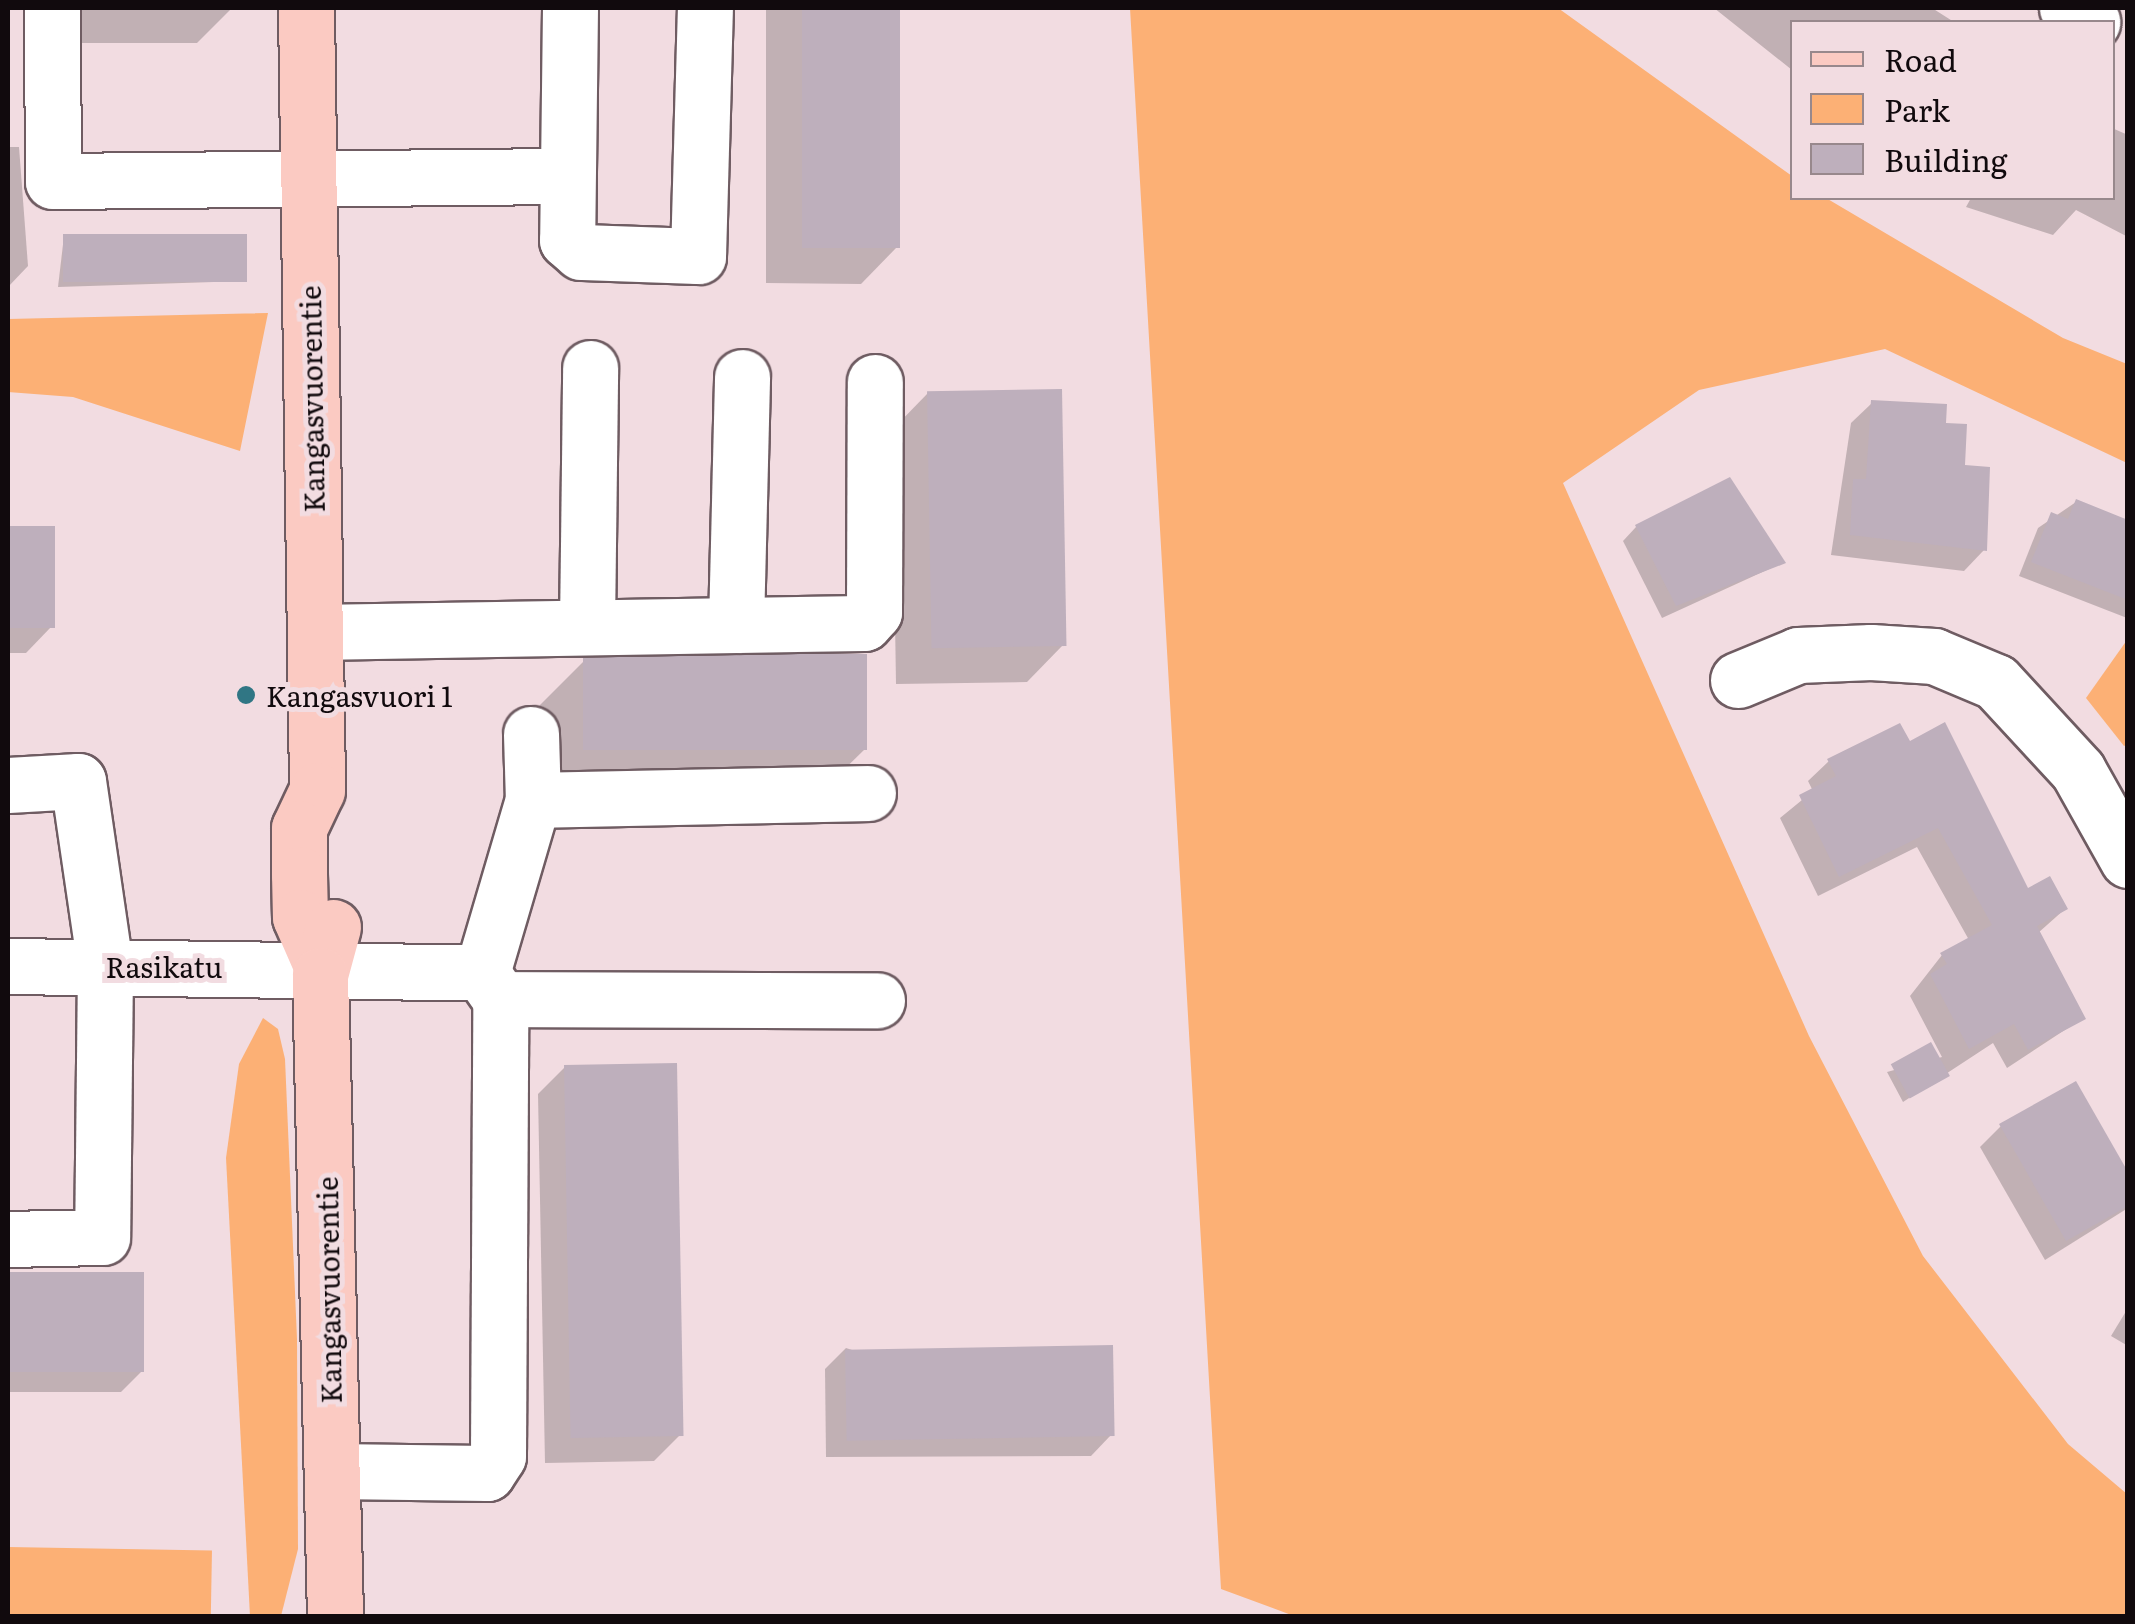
<!DOCTYPE html>
<html>
<head>
<meta charset="utf-8">
<style>
	body { margin:0 }
	#map { position:relative; width:2135px; height:1624px; overflow:hidden; background:#f2dce1; font-family:Literata,serif }
	div>[style] { position:absolute }
	[style*='--x'] { left:calc(var(--x)*1px); top:calc(var(--y)*1px); width:calc(var(--w)*1px); rotate:calc(var(--a)*1deg) }
	.green>* { inset:0; background:#fcb075; transform-origin:0 0 }
	.shadow>* { inset:0; background:#0003 }
	.building>* { inset:0; background:#beafbc; transform-origin:0 0 }
	.roads { filter:drop-shadow(2px 0 #6f5c62) drop-shadow(-2px 0 #6f5c62) drop-shadow(0 2px #6f5c62) drop-shadow(0 -2px #6f5c62) }
	.minor>* { height:55px; margin:-27.5px; padding:0 27.5px; transform-origin:27.5px; border-radius:27.5px; background:#fff }
	.major>* { height:55px; margin:-27.5px; padding:0 27.5px; transform-origin:27.5px; border-radius:27.5px; background:#fbcac2 }
	.dots>* { width:28px; height:28px; translate:-50% -50%; box-sizing:border-box; border:5px solid #f2dce1; border-radius:50% }
	span { translate:-50% -50%; white-space:nowrap; text-align:center; line-height:1.15; -webkit-text-stroke:10px #f2dce1; paint-order:stroke }
	.street-label { font-size:28px; color:#110a0d }
	.poi-label { font-size:28px; color:#110a0d }
	.left { translate:0 -50%; text-align:left }
	.frame { position:absolute; inset:0; border:10px solid #110a0d; pointer-events:none }
	.legend { position:absolute; left:1790px; top:20px; width:325px; height:180px; box-sizing:border-box; background:#f2dce1; border:2px solid #98888c; margin:0; padding:12px 18px; list-style:none; font-size:30px; color:#110a0d }
	.legend li { display:flex; align-items:center; gap:20px; height:50px }
	.legend b { width:50px; border:2px solid #98888c }
</style>
</head>
<body>
<div id="map">
	<div class="green">
		<i style="clip-path:polygon(1130px 8px,1558px 8px,1792px 176px,1792px 198px,1826px 198px,2063px 338px,2127px 364px,2127px 463px,1885px 349px,1699px 390px,1563px 483px,1809px 1036px,1923px 1256px,2068px 1444px,2127px 1494px,2127px 1616px,1294px 1616px,1221px 1589px)"></i>
		<i style="clip-path:polygon(268px 313px,240px 451px,73px 397px,8px 392px,8px 319px)"></i>
		<i style="clip-path:polygon(2127px 640px,2128px 744px,2124px 746px,2086px 698px)"></i>
		<i style="clip-path:polygon(263px 1018px,278px 1029px,285px 1059px,297px 1339px,298px 1549px,281px 1616px,250px 1616px,226px 1158px,239px 1064px)"></i>
		<i style="left:8px;top:1547px;width:204px;height:69px;rotate:1deg"></i>
	</div>
	<div class="shadow">
		<i style="clip-path:polygon(46px 8px,232px 8px,197px 43px,48px 43px)"></i>
		<i style="clip-path:polygon(766px 8px,897px 8px,897px 247px,861px 284px,766px 283px)"></i>
		<i style="clip-path:polygon(1714px 8px,1932px 8px,1954px 22px,1792px 22px,1792px 70px)"></i>
		<i style="clip-path:polygon(2112px 128px,2128px 135px,2128px 237px,2076px 210px,2053px 235px,1966px 207px,1971px 198px,2112px 198px)"></i>
		<i style="clip-path:polygon(8px 147px,19px 147px,28px 266px,8px 287px)"></i>
		<i style="clip-path:polygon(64px 236px,245px 281px,58px 287px)"></i>
		<i style="clip-path:polygon(928px 393px,1063px 645px,1027px 682px,896px 684px,892px 430px)"></i>
		<i style="clip-path:polygon(1872px 403px,1944px 425px,1984px 550px,1964px 571px,1831px 555px,1851px 423px)"></i>
		<i style="clip-path:polygon(2076px 502px,2128px 522px,2127px 618px,2019px 576px,2038px 528px)"></i>
		<i style="clip-path:polygon(1636px 527px,1782px 563px,1662px 618px,1623px 541px)"></i>
		<i style="clip-path:polygon(8px 529px,53px 529px,52px 626px,26px 653px,8px 653px)"></i>
		<i style="clip-path:polygon(584px 661px,865px 749px,820px 793px,540px 795px,539px 706px)"></i>
		<i style="clip-path:polygon(1908px 744px,2027px 891px,2065px 909px,2038px 933px,2083px 1018px,2007px 1068px,1993px 1043px,1903px 1102px,1887px 1072px,1942px 1057px,1910px 996px,1942px 955px,1969px 940px,1917px 847px,1818px 896px,1780px 818px,1813px 791px,1808px 781px,1829px 761px)"></i>
		<i style="clip-path:polygon(565px 1067px,680px 1435px,654px 1461px,545px 1463px,538px 1094px)"></i>
		<i style="clip-path:polygon(2001px 1126px,2128px 1177px,2128px 1208px,2045px 1260px,1980px 1147px)"></i>
		<i style="clip-path:polygon(8px 1274px,142px 1274px,142px 1371px,121px 1392px,8px 1392px)"></i>
		<i style="clip-path:polygon(2128px 1308px,2128px 1346px,2111px 1336px)"></i>
		<i style="clip-path:polygon(846px 1348px,1111px 1435px,1091px 1456px,826px 1457px,825px 1369px)"></i>
	</div>
	<div class="building">
		<i style="left:802px;top:8px;width:98px;height:240px"></i>
		<i style="left:63px;top:234px;width:184px;height:48px"></i>
		<i style="left:1062px;top:389px;width:257px;height:135px;rotate:89deg"></i>
		<i style="clip-path:polygon(1871px 400px,1947px 404px,1946px 423px,1967px 424px,1965px 465px,1990px 467px,1987px 551px,1850px 535px,1853px 479px,1866px 479px)"></i>
		<i style="clip-path:polygon(1730px 477px,1786px 563px,1676px 606px,1635px 525px)"></i>
		<i style="clip-path:polygon(2076px 499px,2128px 520px,2128px 600px,2031px 562px,2051px 512px,2068px 519px)"></i>
		<i style="left:8px;top:526px;width:47px;height:102px"></i>
		<i style="left:867px;top:654px;width:96px;height:284px;rotate:90deg"></i>
		<i style="clip-path:polygon(1945px 722px,2028px 888px,2050px 876px,2068px 909px,2037px 926px,2086px 1019px,2028px 1050px,2014px 1024px,1969px 1049px,1930px 974px,1947px 964px,1940px 953px,1992px 925px,1938px 828px,1839px 877px,1799px 795px,1836px 776px,1827px 759px,1900px 723px,1910px 741px)"></i>
		<i style="left:1931px;top:1042px;width:39px;height:46px;rotate:61deg"></i>
		<i style="left:677px;top:1063px;width:373px;height:113px;rotate:89deg"></i>
		<i style="clip-path:polygon(2076px 1081px,2128px 1172px,2128px 1206px,2066px 1241px,1999px 1124px)"></i>
		<i style="left:8px;top:1272px;width:136px;height:100px"></i>
		<i style="left:1113px;top:1345px;width:91px;height:268px;rotate:89deg"></i>
	</div>
	<div class="roads">
		<div class="minor">
			<i style="--x:52;--y:8;--w:173;--a:89.7"></i>
			<i style="--x:53;--y:181;--w:513;--a:-0.56"></i>
			<i style="--x:570;--y:8;--w:232;--a:90.7"></i>
			<i style="--x:567;--y:240;--w:18;--a:41"></i>
			<i style="--x:581;--y:252;--w:117;--a:2"></i>
			<i style="--x:698;--y:256;--w:248;--a:-88.4"></i>
			<i style="--x:2067;--y:8;--w:29;--a:29"></i>
			<i style="--x:736;--y:625;--w:248;--a:-88.6"></i>
			<i style="--x:587;--y:627;--w:259;--a:-89.3"></i>
			<i style="--x:315;--y:632;--w:549;--a:-0.94"></i>
			<i style="--x:864;--y:623;--w:15;--a:-48"></i>
			<i style="--x:874;--y:612;--w:230;--a:-89.8"></i>
			<i style="--x:1738;--y:680;--w:65;--a:-22.6"></i>
			<i style="--x:1798;--y:655;--w:73;--a:-2.4"></i>
			<i style="--x:1871;--y:652;--w:63;--a:3.6"></i>
			<i style="--x:1934;--y:656;--w:67;--a:22.8"></i>
			<i style="--x:1996;--y:682;--w:121;--a:47.3"></i>
			<i style="--x:2078;--y:771;--w:102;--a:60.7"></i>
			<i style="--x:531;--y:734;--w:66;--a:88.3"></i>
			<i style="--x:8;--y:785;--w:70;--a:-3.3"></i>
			<i style="--x:78;--y:781;--w:187;--a:81.7"></i>
			<i style="--x:105;--y:966;--w:271;--a:90.6"></i>
			<i style="--x:102;--y:1237;--w:94;--a:178.8"></i>
			<i style="--x:8;--y:966;--w:474;--a:0.8"></i>
			<i style="--x:482;--y:973;--w:180;--a:-73.6"></i>
			<i style="--x:533;--y:800;--w:335;--a:-1.2"></i>
			<i style="--x:482;--y:973;--w:32;--a:55"></i>
			<i style="--x:500;--y:999;--w:377;--a:0.2"></i>
			<i style="--x:332;--y:1471;--w:155;--a:0.7"></i>
			<i style="--x:487;--y:1473;--w:20;--a:-57"></i>
			<i style="--x:498;--y:1456;--w:457;--a:-89.7"></i>
		</div>
		<div class="major">
			<i style="--x:306;--y:8;--w:782;--a:89.19"></i>
			<i style="--x:317;--y:790;--w:42;--a:115.3"></i>
			<i style="--x:299;--y:828;--w:46;--a:90"></i>
			<i style="--x:299;--y:874;--w:43;--a:88.7"></i>
			<i style="--x:300;--y:917;--w:50;--a:66.5"></i>
			<i style="--x:333;--y:927;--w:50;--a:105.2"></i>
			<i style="--x:320;--y:975;--w:641;--a:88.66"></i>
		</div>
	</div>
	<div class="dots">
		<i style="left:246px;top:695px;background:#307684"></i>
	</div>
	<div class="street-label">
		<span style="left:311px;top:399px;rotate:-91deg">Kangasvuorentie</span>
		<span style="left:164px;top:966px">Rasikatu</span>
		<span style="left:328px;top:1290px;rotate:-91deg">Kangasvuorentie</span>
	</div>
	<div class="poi-label">
		<span class="left" style="left:266px;top:695px">Kangasvuori 1</span>
	</div>
	<div class="frame"></div>
	<ul class="legend">
	<li><b style="height:12px;background:#fbcac2"></b>Road</li>
	<li><b style="height:28px;background:#fcb075"></b>Park</li>
	<li><b style="height:28px;background:#beafbc"></b>Building</li>
	</ul>
</div>
</body>
</html>
